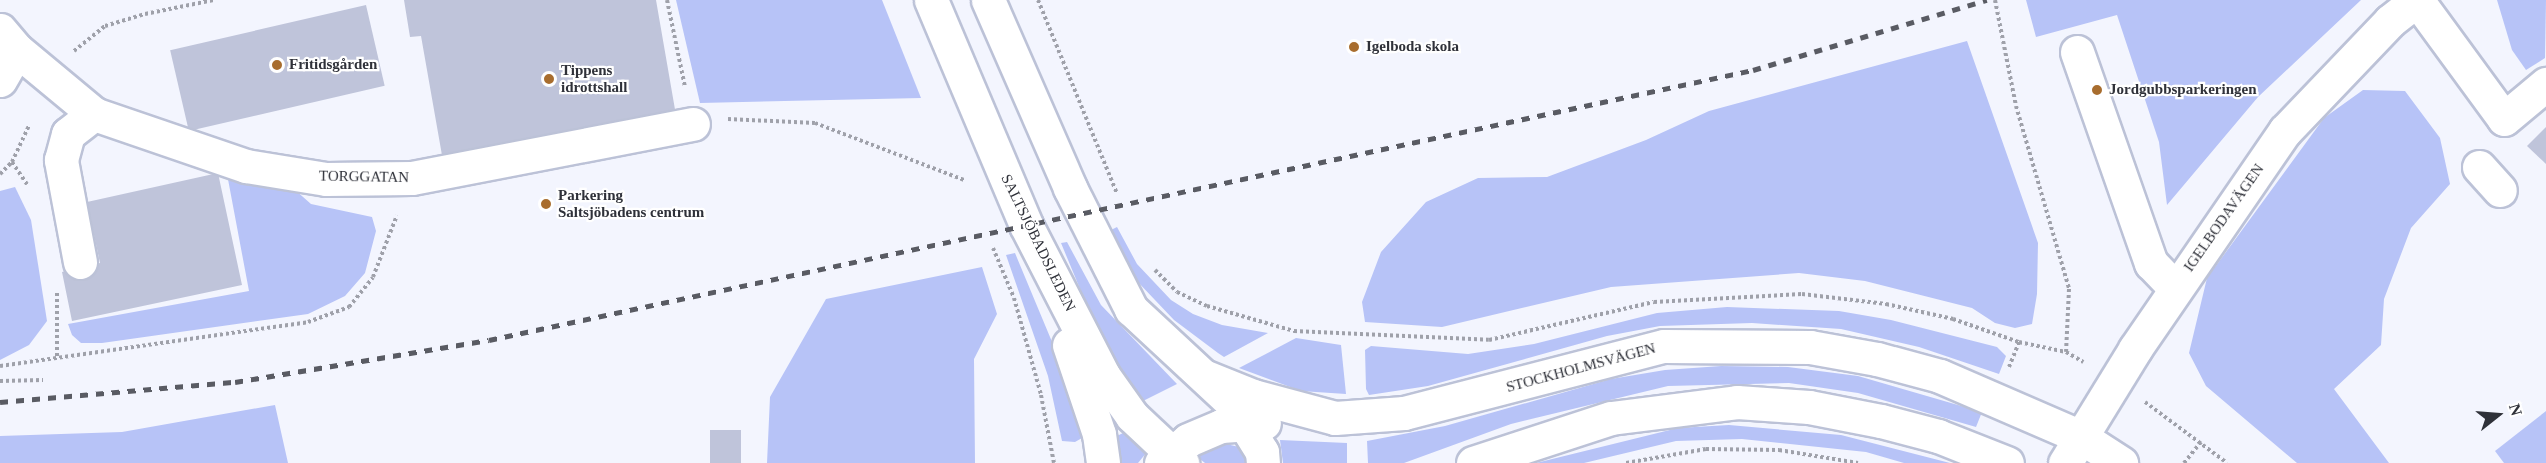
<!DOCTYPE html>
<html>
<head>
<meta charset="utf-8">
<style>
	body { margin:0 }
	#map { position:relative; width:2546px; height:463px; overflow:hidden; background:#f3f5fe; font-family:"Times New Roman",serif }
	div>[style] { position:absolute }
	[style*='--x'] { left:calc(var(--x)*1px); top:calc(var(--y)*1px); width:calc(var(--w)*1px); rotate:calc(var(--a)*1deg) }
	.green>* { inset:0; background:#b7c3f7 }
	.building>* { inset:0; background:#bfc4da; transform-origin:0 0 }
	.path>* { height:4px; margin-top:-2px; transform-origin:0; background:repeating-linear-gradient(90deg,#9fa1aa 0 3px,transparent 0 6px) }
	.roads { filter:drop-shadow(2px 0 #bcc2d7) drop-shadow(-2px 0 #bcc2d7) drop-shadow(0 2px #bcc2d7) drop-shadow(0 -2px #bcc2d7) }
	.minor>* { height:33px; margin:-16.5px; padding:0 16.5px; transform-origin:16.5px; border-radius:16.5px; background:#fff }
	.major>* { height:33px; margin:-16.5px; padding:0 16.5px; transform-origin:16.5px; border-radius:16.5px; background:#fff }
	.rail>* { height:4.5px; margin-top:-2.25px; transform-origin:0; background:repeating-linear-gradient(90deg,#595b63 0 8px,transparent 0 16px) }
	.dots>* { width:16px; height:16px; translate:-50% -50%; box-sizing:border-box; border:3px solid #fff; border-radius:50% }
	span { translate:-50% -50%; white-space:nowrap; text-align:center; line-height:1.15; -webkit-text-stroke:4.5px #fff; paint-order:stroke }
	.poi-label { font-size:15px; color:#2f3139; font-weight:700 }
	.left { translate:0 -50%; text-align:left }
	.street-label { font-size:15px; color:#2f3139 }
	.north { position:absolute; left:2468px; top:385px; width:60px; height:60px; -webkit-text-stroke:4px #fff; paint-order:stroke; rotate:73deg; font-size:16px; font-weight:700; line-height:24px; text-align:center; color:#2f3139 }
	.north::after { content:''; display:block; margin:auto; width:21px; height:27px; background:#2f3139; clip-path:polygon(50% 0,100% 100%,50% 72%,0 100%) }
</style>
</head>
<body>
<div id="map">
	<div class="green">
		<i style="clip-path:polygon(676px 0,882px 0,921px 98px,700px 103px)"></i>
		<i style="clip-path:polygon(2026px 0,2361px 0,2258px 97px,2167px 205px,2159px 142px,2117px 15px,2036px 37px)"></i>
		<i style="clip-path:polygon(2497px 0,2546px 0,2545px 58px,2526px 70px,2512px 50px)"></i>
		<i style="clip-path:polygon(1967px 41px,2038px 243px,2037px 294px,2032px 324px,2015px 328px,1995px 323px,1972px 308px,1865px 281px,1799px 273px,1611px 287px,1442px 327px,1365px 322px,1362px 302px,1381px 252px,1426px 202px,1478px 178px,1547px 177px,1646px 140px,1709px 111px)"></i>
		<i style="clip-path:polygon(2363px 90px,2405px 91px,2440px 138px,2450px 184px,2411px 228px,2384px 299px,2381px 345px,2334px 389px,2389px 463px,2297px 463px,2206px 386px,2189px 353px,2207px 278px,2324px 118px)"></i>
		<i style="clip-path:polygon(227px 174px,294px 189px,311px 204px,372px 217px,376px 231px,365px 273px,345px 296px,308px 314px,102px 343px,81px 343px,72px 335px,68px 324px,249px 291px)"></i>
		<i style="clip-path:polygon(15px 187px,31px 220px,47px 321px,29px 345px,0 360px,0 191px)"></i>
		<i style="clip-path:polygon(1117px 227px,1137px 264px,1171px 300px,1193px 314px,1222px 325px,1268px 333px,1224px 357px,1218px 353px,1174px 320px,1135px 279px,1109px 231px)"></i>
		<i style="clip-path:polygon(1067px 242px,1101px 305px,1177px 384px,1139px 403px,1100px 337px,1061px 243px)"></i>
		<i style="clip-path:polygon(1015px 253px,1055px 349px,1082px 438px,1075px 442px,1062px 441px,1048px 376px,1006px 255px)"></i>
		<i style="clip-path:polygon(982px 267px,997px 314px,974px 359px,975px 463px,767px 463px,770px 397px,826px 299px)"></i>
		<i style="clip-path:polygon(1727px 307px,1839px 311px,1891px 320px,1997px 347px,2006px 356px,1999px 374px,1919px 347px,1841px 329px,1752px 323px,1660px 326px,1607px 336px,1428px 386px,1369px 395px,1366px 389px,1365px 350px,1371px 346px,1468px 354px,1534px 344px,1657px 313px)"></i>
		<i style="clip-path:polygon(1296px 338px,1341px 345px,1346px 394px,1301px 391px,1239px 368px)"></i>
		<i style="clip-path:polygon(1721px 366px,1788px 367px,1858px 376px,1982px 412px,1976px 427px,1858px 393px,1789px 383px,1668px 386px,1511px 424px,1404px 463px,1368px 463px,1367px 441px,1445px 426px,1611px 379px,1665px 370px)"></i>
		<i style="clip-path:polygon(275px 405px,288px 463px,0 463px,0 436px,122px 432px)"></i>
		<i style="clip-path:polygon(2546px 411px,2546px 463px,2504px 463px,2495px 451px)"></i>
		<i style="clip-path:polygon(1729px 425px,1841px 435px,1950px 463px,1904px 463px,1866px 452px,1742px 439px,1676px 441px,1584px 463px,1536px 463px,1678px 428px)"></i>
		<i style="clip-path:polygon(1127px 431px,1147px 452px,1138px 463px,1118px 463px,1113px 438px)"></i>
		<i style="clip-path:polygon(1280px 440px,1347px 443px,1347px 463px,1283px 463px)"></i>
		<i style="clip-path:polygon(1222px 443px,1239px 447px,1248px 463px,1205px 463px,1196px 456px)"></i>
	</div>
	<div class="building">
		<i style="clip-path:polygon(404px 0,656px 0,677px 121px,443px 161px,421px 36px,410px 37px)"></i>
		<i style="left:366px;top:5px;width:83px;height:201px;rotate:77deg"></i>
		<i style="clip-path:polygon(2546px 127px,2546px 164px,2527px 146px)"></i>
		<i style="clip-path:polygon(218px 173px,242px 285px,72px 321px,62px 272px,100px 263px,87px 202px)"></i>
		<i style="left:710px;top:430px;width:31px;height:33px"></i>
	</div>
	<div class="path">
		<i style="--x:667;--y:0;--w:89;--a:78.3"></i>
		<i style="--x:1038;--y:0;--w:209;--a:67.8"></i>
		<i style="--x:1995;--y:0;--w:108;--a:78.8"></i>
		<i style="--x:2016;--y:106;--w:191;--a:73.8"></i>
		<i style="--x:2069;--y:289;--w:63;--a:92.7"></i>
		<i style="--x:74;--y:51;--w:40;--a:-39"></i>
		<i style="--x:105;--y:26;--w:42;--a:-16.7"></i>
		<i style="--x:145;--y:14;--w:70;--a:-11.5"></i>
		<i style="--x:728;--y:119;--w:87;--a:2.6"></i>
		<i style="--x:815;--y:123;--w:160;--a:20.9"></i>
		<i style="--x:12;--y:162;--w:27;--a:56"></i>
		<i style="--x:0;--y:174;--w:17;--a:-45"></i>
		<i style="--x:12;--y:162;--w:40;--a:-65"></i>
		<i style="--x:993;--y:248;--w:54;--a:67.2"></i>
		<i style="--x:1014;--y:298;--w:101;--a:74.4"></i>
		<i style="--x:1041;--y:395;--w:69;--a:79.2"></i>
		<i style="--x:1155;--y:270;--w:31;--a:45"></i>
		<i style="--x:1177;--y:292;--w:33;--a:25"></i>
		<i style="--x:1207;--y:306;--w:91;--a:16"></i>
		<i style="--x:1294;--y:331;--w:195;--a:2.6"></i>
		<i style="--x:1489;--y:340;--w:169;--a:-13"></i>
		<i style="--x:1654;--y:302;--w:148;--a:-3.1"></i>
		<i style="--x:1802;--y:294;--w:85;--a:6.8"></i>
		<i style="--x:1886;--y:304;--w:69;--a:12.6"></i>
		<i style="--x:1953;--y:319;--w:70;--a:19.2"></i>
		<i style="--x:2019;--y:342;--w:48;--a:12"></i>
		<i style="--x:2066;--y:352;--w:20;--a:30"></i>
		<i style="--x:57;--y:356;--w:65;--a:-90"></i>
		<i style="--x:0;--y:366;--w:311;--a:-8.1"></i>
		<i style="--x:308;--y:322;--w:44;--a:-20.1"></i>
		<i style="--x:349;--y:307;--w:38;--a:-51"></i>
		<i style="--x:373;--y:277;--w:66;--a:-68.8"></i>
		<i style="--x:2009;--y:367;--w:27;--a:-68"></i>
		<i style="--x:0;--y:381;--w:43;--a:-1.3"></i>
		<i style="--x:2145;--y:402;--w:102;--a:36.6"></i>
		<i style="--x:1626;--y:463;--w:81;--a:-9.9"></i>
		<i style="--x:1706;--y:449;--w:73;--a:0.8"></i>
		<i style="--x:1779;--y:450;--w:80;--a:9.3"></i>
		<i style="--x:2184;--y:463;--w:27;--a:-51"></i>
	</div>
	<div class="roads">
		<div class="minor">
			<i style="--x:2417;--y:0;--w:147;--a:53.8"></i>
			<i style="--x:2504;--y:119;--w:55;--a:-39.8"></i>
			<i style="--x:0;--y:30;--w:26;--a:50"></i>
			<i style="--x:17;--y:50;--w:100;--a:39.7"></i>
			<i style="--x:94;--y:114;--w:161;--a:18.9"></i>
			<i style="--x:246;--y:166;--w:81;--a:9.2"></i>
			<i style="--x:326;--y:179;--w:86;--a:-0.7"></i>
			<i style="--x:412;--y:178;--w:286;--a:-10.9"></i>
			<i style="--x:2077;--y:52;--w:224;--a:70.7"></i>
			<i style="--x:2151;--y:263;--w:35;--a:46"></i>
			<i style="--x:0;--y:80;--w:34;--a:-60"></i>
			<i style="--x:2479;--y:167;--w:31;--a:48"></i>
			<i style="--x:80;--y:262;--w:104;--a:-100.6"></i>
			<i style="--x:61;--y:160;--w:27;--a:-75"></i>
			<i style="--x:68;--y:134;--w:33;--a:-38"></i>
			<i style="--x:2065;--y:463;--w:134;--a:-58.4"></i>
			<i style="--x:2135;--y:349;--w:265;--a:-55.5"></i>
			<i style="--x:2285;--y:131;--w:152;--a:-46.3"></i>
			<i style="--x:2390;--y:21;--w:34;--a:-38"></i>
		</div>
		<div class="major">
			<i style="--x:931;--y:0;--w:244;--a:67.1"></i>
			<i style="--x:1026;--y:225;--w:169;--a:62.8"></i>
			<i style="--x:1103;--y:375;--w:50;--a:54.7"></i>
			<i style="--x:1132;--y:416;--w:69;--a:43.2"></i>
			<i style="--x:988;--y:0;--w:205;--a:66.4"></i>
			<i style="--x:1070;--y:188;--w:136;--a:63.2"></i>
			<i style="--x:1131;--y:309;--w:137;--a:42.9"></i>
			<i style="--x:1231;--y:402;--w:59;--a:58.2"></i>
			<i style="--x:1262;--y:452;--w:11;--a:85"></i>
			<i style="--x:1069;--y:345;--w:94;--a:71.4"></i>
			<i style="--x:1099;--y:434;--w:29;--a:82"></i>
			<i style="--x:1206;--y:377;--w:51;--a:22"></i>
			<i style="--x:1253;--y:396;--w:85;--a:15"></i>
			<i style="--x:1335;--y:418;--w:69;--a:-4.1"></i>
			<i style="--x:1404;--y:413;--w:268;--a:-14.5"></i>
			<i style="--x:1664;--y:346;--w:146;--a:0.4"></i>
			<i style="--x:1810;--y:347;--w:68;--a:10.2"></i>
			<i style="--x:1877;--y:359;--w:65;--a:15.1"></i>
			<i style="--x:1940;--y:376;--w:154;--a:23.4"></i>
			<i style="--x:2081;--y:437;--w:48;--a:33"></i>
			<i style="--x:1161;--y:463;--w:35;--a:-40"></i>
			<i style="--x:1188;--y:440;--w:36;--a:-23"></i>
			<i style="--x:1221;--y:426;--w:43;--a:-4"></i>
			<i style="--x:1473;--y:463;--w:145;--a:-18.1"></i>
			<i style="--x:1611;--y:418;--w:127;--a:-7.2"></i>
			<i style="--x:1737;--y:402;--w:72;--a:4"></i>
			<i style="--x:1809;--y:407;--w:73;--a:11"></i>
			<i style="--x:1881;--y:421;--w:59;--a:14.7"></i>
			<i style="--x:1938;--y:436;--w:74;--a:21.4"></i>
		</div>
	</div>
	<div class="rail">
		<i style="--x:0;--y:402;--w:236;--a:-4.9"></i>
		<i style="--x:235;--y:382;--w:257;--a:-9.4"></i>
		<i style="--x:489;--y:340;--w:1293;--a:-12.06"></i>
		<i style="--x:1753;--y:70;--w:244;--a:-16.7"></i>
	</div>
	<div class="dots">
		<i style="left:1354px;top:47px;background:#a86d2e"></i>
		<i style="left:277px;top:65px;background:#a86d2e"></i>
		<i style="left:549px;top:79px;background:#a86d2e"></i>
		<i style="left:2097px;top:90px;background:#a86d2e"></i>
		<i style="left:546px;top:204px;background:#a86d2e"></i>
	</div>
	<div class="poi-label">
		<span class="left" style="left:1366px;top:47px">Igelboda skola</span>
		<span class="left" style="left:289px;top:65px">Fritidsgården</span>
		<span class="left" style="left:561px;top:79px">Tippens<br>idrottshall</span>
		<span class="left" style="left:2109px;top:90px">Jordgubbsparkeringen</span>
		<span class="left" style="left:558px;top:204px">Parkering<br>Saltsjöbadens centrum</span>
	</div>
	<div class="street-label">
		<span style="left:364px;top:177px;rotate:1deg">TORGGATAN</span>
		<span style="left:2224px;top:218px;rotate:-55deg">IGELBODAVÄGEN</span>
		<span style="left:1038px;top:243px;rotate:64deg">SALTSJÖBADSLEDEN</span>
		<span style="left:1581px;top:368px;rotate:-15deg">STOCKHOLMSVÄGEN</span>
	</div>
	<div class="north">N</div>
</div>
</body>
</html>
